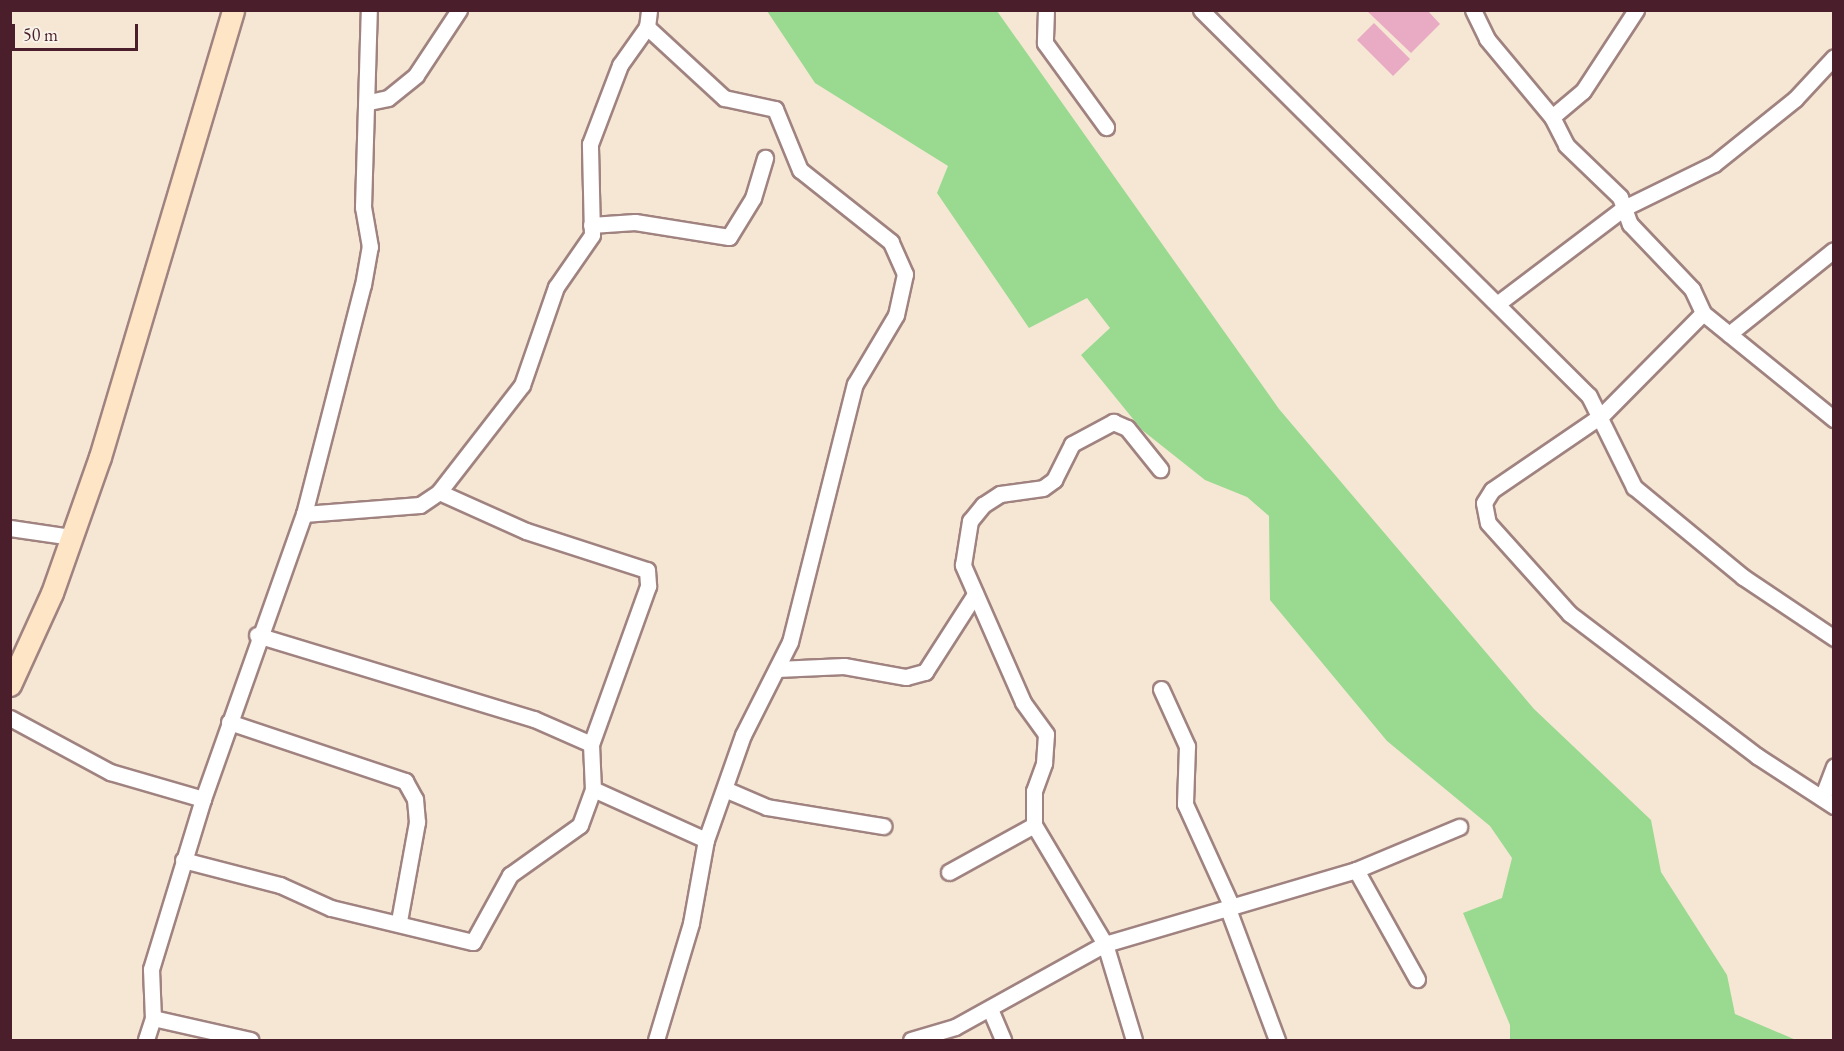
<!DOCTYPE html>
<html>
<head>
<meta charset="utf-8">
<style>
	body { margin:0 }
	#map { position:relative; width:1844px; height:1051px; overflow:hidden; background:#f5e7d4; font-family:"EB Garamond",serif }
	div>[style] { position:absolute }
	[style*='--x'] { left:calc(var(--x)*1px); top:calc(var(--y)*1px); width:calc(var(--w)*1px); rotate:calc(var(--a)*1deg) }
	.green>* { inset:0; background:#99da90 }
	.building>* { inset:0; background:#e9aac3; transform-origin:0 0 }
	.roads { filter:drop-shadow(2px 0 #a08380) drop-shadow(-2px 0 #a08380) drop-shadow(0 2px #a08380) drop-shadow(0 -2px #a08380) }
	.street>* { height:15px; margin:-7.5px; padding:0 7.5px; transform-origin:7.5px; border-radius:7.5px; background:#fff }
	.secondary>* { height:21px; margin:-10.5px; padding:0 10.5px; transform-origin:10.5px; border-radius:10.5px; background:#fee5c5 }
	span { translate:-50% -50%; white-space:nowrap; text-align:center; line-height:1.15; -webkit-text-stroke:6px #f7f3e8; paint-order:stroke }
	.frame { position:absolute; inset:0; border:12px solid #4a1f2b; pointer-events:none }
	.scale { position:absolute; left:12px; top:24px; width:126px; height:27px; box-sizing:border-box; border:3px solid #4a1f2b; border-top:0; padding-left:8px; font-size:18px; line-height:21px; white-space:nowrap; color:#4a1f2b; -webkit-text-stroke:4px #f7f3e8; paint-order:stroke }
</style>
</head>
<body>
<div id="map">
	<div class="green">
		<i style="clip-path:polygon(767px 11px,997px 11px,1279px 409px,1534px 709px,1651px 820px,1661px 872px,1727px 975px,1735px 1014px,1796px 1040px,1510px 1040px,1510px 1025px,1463px 913px,1502px 898px,1512px 858px,1490px 826px,1387px 741px,1270px 600px,1269px 516px,1247px 497px,1205px 480px,1142px 430px,1081px 355px,1110px 328px,1087px 298px,1029px 328px,937px 193px,948px 166px,815px 83px)"></i>
	</div>
	<div class="building">
		<i style="clip-path:polygon(1366px 10px,1427px 10px,1440px 24px,1411px 53px)"></i>
		<i style="left:1374px;top:23px;width:51px;height:24px;rotate:45deg"></i>
	</div>
	<div class="roads">
		<div class="street">
			<i style="--x:1046;--y:10;--w:33;--a:92"></i>
			<i style="--x:1045;--y:43;--w:104;--a:54"></i>
			<i style="--x:1201;--y:10;--w:547;--a:44.85"></i>
			<i style="--x:1589;--y:396;--w:102;--a:63.7"></i>
			<i style="--x:1634;--y:487;--w:141;--a:39.5"></i>
			<i style="--x:1743;--y:577;--w:110;--a:33.8"></i>
			<i style="--x:1473;--y:10;--w:32;--a:64"></i>
			<i style="--x:1487;--y:39;--w:102;--a:50.2"></i>
			<i style="--x:1552;--y:117;--w:31;--a:63"></i>
			<i style="--x:1566;--y:145;--w:75;--a:43.9"></i>
			<i style="--x:1620;--y:197;--w:29;--a:70"></i>
			<i style="--x:1630;--y:224;--w:90;--a:46.4"></i>
			<i style="--x:1692;--y:289;--w:26;--a:65"></i>
			<i style="--x:1703;--y:313;--w:169;--a:39"></i>
			<i style="--x:369;--y:102;--w:19;--a:-12"></i>
			<i style="--x:388;--y:98;--w:36;--a:-39"></i>
			<i style="--x:416;--y:75;--w:78;--a:-56.5"></i>
			<i style="--x:1552;--y:117;--w:40;--a:-40"></i>
			<i style="--x:1583;--y:91;--w:97;--a:-56.8"></i>
			<i style="--x:591;--y:225;--w:44;--a:-3.9"></i>
			<i style="--x:635;--y:222;--w:95;--a:9.1"></i>
			<i style="--x:729;--y:237;--w:46;--a:-58.4"></i>
			<i style="--x:753;--y:198;--w:42;--a:-73.3"></i>
			<i style="--x:1497;--y:304;--w:159;--a:-37.1"></i>
			<i style="--x:1624;--y:208;--w:100;--a:-26.1"></i>
			<i style="--x:1714;--y:164;--w:104;--a:-38.7"></i>
			<i style="--x:1795;--y:99;--w:57;--a:-47.1"></i>
			<i style="--x:1703;--y:313;--w:144;--a:134.7"></i>
			<i style="--x:1602;--y:415;--w:133;--a:145.7"></i>
			<i style="--x:1492;--y:490;--w:15;--a:122"></i>
			<i style="--x:1484;--y:503;--w:20;--a:79"></i>
			<i style="--x:1488;--y:523;--w:122;--a:48"></i>
			<i style="--x:1570;--y:614;--w:235;--a:37.2"></i>
			<i style="--x:1757;--y:756;--w:92;--a:33"></i>
			<i style="--x:1729;--y:334;--w:134;--a:-38.7"></i>
			<i style="--x:439;--y:492;--w:95;--a:24.1"></i>
			<i style="--x:526;--y:531;--w:127;--a:17.9"></i>
			<i style="--x:647;--y:570;--w:16;--a:86"></i>
			<i style="--x:648;--y:586;--w:168;--a:109.8"></i>
			<i style="--x:304;--y:514;--w:116;--a:-4.4"></i>
			<i style="--x:420;--y:505;--w:23;--a:-34"></i>
			<i style="--x:439;--y:492;--w:135;--a:-52.2"></i>
			<i style="--x:522;--y:385;--w:104;--a:-70.9"></i>
			<i style="--x:556;--y:287;--w:63;--a:-55.3"></i>
			<i style="--x:592;--y:235;--w:91;--a:-91.3"></i>
			<i style="--x:590;--y:144;--w:85;--a:-69.2"></i>
			<i style="--x:620;--y:65;--w:47;--a:-54.6"></i>
			<i style="--x:647;--y:27;--w:17;--a:-83"></i>
			<i style="--x:10;--y:528;--w:63;--a:8.3"></i>
			<i style="--x:257;--y:635;--w:289;--a:16.9"></i>
			<i style="--x:534;--y:719;--w:62;--a:23.7"></i>
			<i style="--x:591;--y:744;--w:45;--a:87.5"></i>
			<i style="--x:593;--y:789;--w:124;--a:24.3"></i>
			<i style="--x:706;--y:840;--w:111;--a:-70.6"></i>
			<i style="--x:743;--y:735;--w:104;--a:-63.2"></i>
			<i style="--x:790;--y:642;--w:266;--a:-75.9"></i>
			<i style="--x:855;--y:384;--w:80;--a:-59.3"></i>
			<i style="--x:896;--y:315;--w:42;--a:-77.6"></i>
			<i style="--x:905;--y:274;--w:35;--a:-114"></i>
			<i style="--x:891;--y:242;--w:116;--a:-141.6"></i>
			<i style="--x:800;--y:170;--w:66;--a:-112.3"></i>
			<i style="--x:775;--y:109;--w:52;--a:-167.8"></i>
			<i style="--x:724;--y:98;--w:105;--a:-137.3"></i>
			<i style="--x:777;--y:669;--w:67;--a:-2.6"></i>
			<i style="--x:844;--y:666;--w:63;--a:10.1"></i>
			<i style="--x:906;--y:677;--w:20;--a:-15"></i>
			<i style="--x:925;--y:672;--w:93;--a:-57.3"></i>
			<i style="--x:1161;--y:689;--w:63;--a:65.5"></i>
			<i style="--x:1187;--y:746;--w:58;--a:92"></i>
			<i style="--x:1185;--y:804;--w:113;--a:65.5"></i>
			<i style="--x:10;--y:718;--w:114;--a:28.4"></i>
			<i style="--x:110;--y:772;--w:97;--a:16.2"></i>
			<i style="--x:203;--y:799;--w:178;--a:107"></i>
			<i style="--x:151;--y:969;--w:49;--a:87.7"></i>
			<i style="--x:153;--y:1018;--w:23;--a:108"></i>
			<i style="--x:229;--y:722;--w:186;--a:18.5"></i>
			<i style="--x:405;--y:781;--w:21;--a:61"></i>
			<i style="--x:415;--y:799;--w:23;--a:85"></i>
			<i style="--x:417;--y:822;--w:101;--a:100.3"></i>
			<i style="--x:727;--y:790;--w:43;--a:23"></i>
			<i style="--x:767;--y:807;--w:118;--a:9.3"></i>
			<i style="--x:1822;--y:798;--w:34;--a:-69"></i>
			<i style="--x:203;--y:799;--w:302;--a:-70.5"></i>
			<i style="--x:304;--y:514;--w:236;--a:-75.6"></i>
			<i style="--x:363;--y:285;--w:39;--a:-80"></i>
			<i style="--x:370;--y:247;--w:41;--a:-99.9"></i>
			<i style="--x:363;--y:207;--w:197;--a:-88.3"></i>
			<i style="--x:183;--y:860;--w:100;--a:14.5"></i>
			<i style="--x:280;--y:885;--w:56;--a:24.3"></i>
			<i style="--x:331;--y:908;--w:146;--a:13.5"></i>
			<i style="--x:473;--y:942;--w:77;--a:-61.1"></i>
			<i style="--x:510;--y:875;--w:86;--a:-35.5"></i>
			<i style="--x:580;--y:825;--w:38;--a:-70"></i>
			<i style="--x:1356;--y:870;--w:112;--a:-22.7"></i>
			<i style="--x:949;--y:872;--w:97;--a:-28.9"></i>
			<i style="--x:1228;--y:909;--w:140;--a:69.5"></i>
			<i style="--x:990;--y:1009;--w:34;--a:67"></i>
			<i style="--x:153;--y:1018;--w:100;--a:12.7"></i>
			<i style="--x:656;--y:1040;--w:122;--a:-73.3"></i>
			<i style="--x:691;--y:923;--w:84;--a:-79.8"></i>
			<i style="--x:911;--y:1040;--w:46;--a:-16.5"></i>
			<i style="--x:955;--y:1027;--w:171;--a:-29"></i>
			<i style="--x:1105;--y:944;--w:262;--a:-16.4"></i>
			<i style="--x:1356;--y:870;--w:125;--a:60.8"></i>
			<i style="--x:1134;--y:1040;--w:100;--a:-106.8"></i>
			<i style="--x:1105;--y:944;--w:139;--a:-120.8"></i>
			<i style="--x:1034;--y:825;--w:34;--a:-90"></i>
			<i style="--x:1034;--y:791;--w:30;--a:-70"></i>
			<i style="--x:1044;--y:763;--w:29;--a:-86"></i>
			<i style="--x:1046;--y:734;--w:39;--a:-126"></i>
			<i style="--x:1023;--y:702;--w:150;--a:-113.7"></i>
			<i style="--x:963;--y:565;--w:45;--a:-81"></i>
			<i style="--x:970;--y:521;--w:21;--a:-51"></i>
			<i style="--x:983;--y:505;--w:20;--a:-33"></i>
			<i style="--x:1000;--y:494;--w:43;--a:-7.9"></i>
			<i style="--x:1043;--y:488;--w:14;--a:-36"></i>
			<i style="--x:1054;--y:480;--w:40;--a:-63.4"></i>
			<i style="--x:1072;--y:444;--w:47;--a:-28.2"></i>
			<i style="--x:1113;--y:422;--w:15;--a:23"></i>
			<i style="--x:1127;--y:428;--w:53;--a:51.2"></i>
		</div>
		<div class="secondary">
			<i style="--x:10;--y:685;--w:101;--a:-65.5"></i>
			<i style="--x:52;--y:593;--w:144;--a:-70.6"></i>
			<i style="--x:100;--y:457;--w:466;--a:-73.4"></i>
		</div>
	</div>
	<div class="frame"></div>
	<div class="scale">50 m</div>
</div>
</body>
</html>
